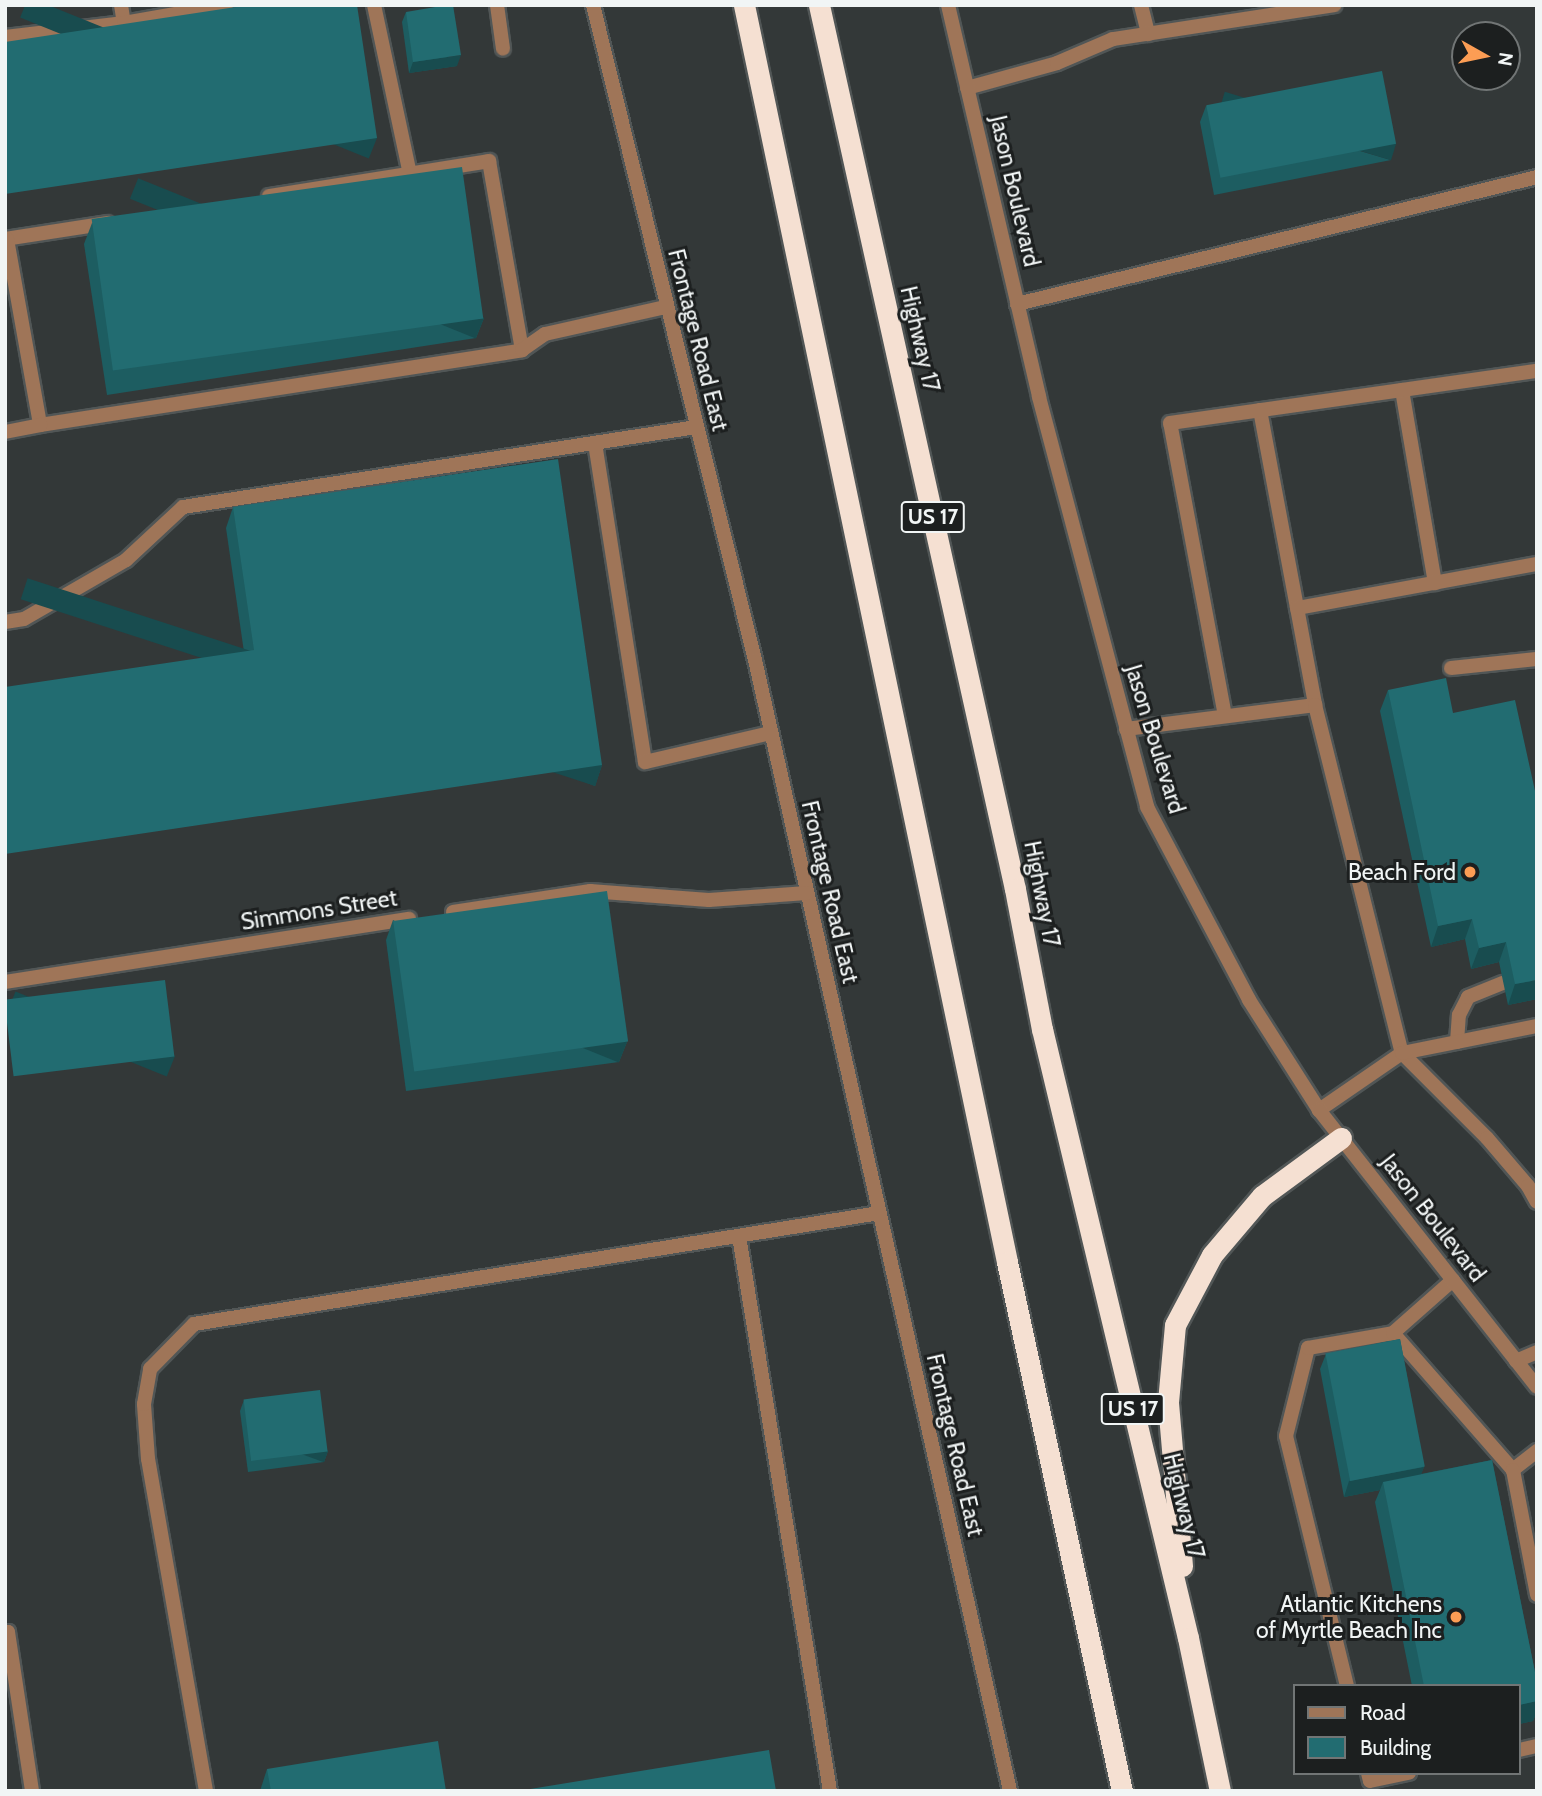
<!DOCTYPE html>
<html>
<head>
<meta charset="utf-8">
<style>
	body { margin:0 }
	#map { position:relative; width:1542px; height:1796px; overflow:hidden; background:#333838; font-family:Cabin,sans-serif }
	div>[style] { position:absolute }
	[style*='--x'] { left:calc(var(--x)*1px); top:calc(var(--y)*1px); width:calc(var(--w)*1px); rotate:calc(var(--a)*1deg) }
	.roads { filter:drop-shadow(2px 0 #515656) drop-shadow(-2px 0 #515656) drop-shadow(0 2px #515656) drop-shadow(0 -2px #515656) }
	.lane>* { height:14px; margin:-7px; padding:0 7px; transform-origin:7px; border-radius:7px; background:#9f7558 }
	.street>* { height:14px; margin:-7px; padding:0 7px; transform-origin:7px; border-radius:7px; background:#9f7558 }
	.highway>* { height:21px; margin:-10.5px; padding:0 10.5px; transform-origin:10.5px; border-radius:10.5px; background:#f5e0d2 }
	.wall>* { inset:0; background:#1d5d61 }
	.shaded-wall>* { inset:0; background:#184c4f; transform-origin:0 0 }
	.building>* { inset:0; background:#226c71; transform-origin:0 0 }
	.dots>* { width:19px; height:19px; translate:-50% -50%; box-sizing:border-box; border:4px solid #1c1f1f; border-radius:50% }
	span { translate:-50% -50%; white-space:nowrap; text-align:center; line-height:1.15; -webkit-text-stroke:6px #1c1f1f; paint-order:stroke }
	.shield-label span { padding:2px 5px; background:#1c1f1f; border:2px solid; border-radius:5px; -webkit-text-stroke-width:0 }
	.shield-label { font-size:21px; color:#f1f5f5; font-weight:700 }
	.street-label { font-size:23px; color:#f1f5f5 }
	.poi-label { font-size:23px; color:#f1f5f5 }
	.right { translate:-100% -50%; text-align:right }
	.frame { position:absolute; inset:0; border:7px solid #f1f5f5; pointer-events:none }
	.legend { position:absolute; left:1293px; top:1684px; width:228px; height:91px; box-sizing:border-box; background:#1c1f1f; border:2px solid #717575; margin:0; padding:9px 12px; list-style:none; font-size:21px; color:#f1f5f5 }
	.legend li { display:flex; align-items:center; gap:14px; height:35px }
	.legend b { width:35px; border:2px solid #717575 }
	.north { position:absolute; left:1451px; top:21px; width:70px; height:70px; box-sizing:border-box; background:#1c1f1f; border:2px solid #717575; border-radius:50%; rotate:99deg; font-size:19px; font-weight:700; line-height:28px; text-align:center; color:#f1f5f5 }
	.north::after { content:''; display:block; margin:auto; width:24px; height:32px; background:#fc9d54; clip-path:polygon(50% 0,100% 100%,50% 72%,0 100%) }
</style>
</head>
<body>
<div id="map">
	<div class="roads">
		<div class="lane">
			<i style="--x:121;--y:5;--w:18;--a:81"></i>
			<i style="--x:374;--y:5;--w:173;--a:78"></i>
			<i style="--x:497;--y:5;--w:44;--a:82.2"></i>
			<i style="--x:1141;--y:5;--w:30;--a:76"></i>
			<i style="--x:5;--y:37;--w:120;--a:-6.7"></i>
			<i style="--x:124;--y:23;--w:104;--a:-10"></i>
			<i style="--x:967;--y:88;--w:93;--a:-15.5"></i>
			<i style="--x:1057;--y:63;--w:61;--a:-23.2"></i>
			<i style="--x:1113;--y:39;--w:224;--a:-8.7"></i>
			<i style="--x:269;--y:196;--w:223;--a:-9"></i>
			<i style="--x:489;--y:161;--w:192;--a:80.1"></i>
			<i style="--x:5;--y:239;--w:104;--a:-8.8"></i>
			<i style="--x:7;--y:239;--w:189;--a:79.9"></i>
			<i style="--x:40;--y:425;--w:488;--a:-8.8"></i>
			<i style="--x:522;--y:350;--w:28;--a:-35"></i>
			<i style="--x:545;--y:334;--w:124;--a:-12.6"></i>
			<i style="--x:1017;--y:304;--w:535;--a:-13.72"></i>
			<i style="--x:1402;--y:390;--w:196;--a:80.3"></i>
			<i style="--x:1260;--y:410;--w:300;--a:79.4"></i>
			<i style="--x:5;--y:432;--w:36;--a:-11"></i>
			<i style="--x:595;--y:443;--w:323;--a:81.1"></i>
			<i style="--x:645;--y:762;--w:129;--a:-13"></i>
			<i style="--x:1297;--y:608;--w:244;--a:-10.4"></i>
			<i style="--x:5;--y:622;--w:19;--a:-9"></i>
			<i style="--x:24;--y:619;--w:118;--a:-30"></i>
			<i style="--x:126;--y:560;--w:78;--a:-42.9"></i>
			<i style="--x:183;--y:507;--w:519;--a:-8.86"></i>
			<i style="--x:1451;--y:668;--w:86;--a:-6"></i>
			<i style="--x:1225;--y:716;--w:298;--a:-100.6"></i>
			<i style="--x:1170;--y:423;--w:371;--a:-8.1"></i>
			<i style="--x:1126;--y:729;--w:191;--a:-7.2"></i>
			<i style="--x:1315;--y:705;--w:359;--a:76"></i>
			<i style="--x:1402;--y:1053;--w:101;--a:145.5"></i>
			<i style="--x:1457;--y:1042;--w:27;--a:-86"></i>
			<i style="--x:1459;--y:1015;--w:20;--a:-63"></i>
			<i style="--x:1468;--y:997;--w:38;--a:-22"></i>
			<i style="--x:1402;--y:1053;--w:120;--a:45"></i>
			<i style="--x:1487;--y:1138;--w:63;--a:49.5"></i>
			<i style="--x:1528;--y:1186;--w:18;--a:61"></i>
			<i style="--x:1402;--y:1053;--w:138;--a:-11.3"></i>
			<i style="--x:739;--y:1236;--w:562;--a:80.69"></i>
			<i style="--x:1393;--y:1333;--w:182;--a:48.8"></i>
			<i style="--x:1516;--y:1361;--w:23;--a:-23"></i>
			<i style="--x:1537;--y:1451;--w:31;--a:142"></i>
			<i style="--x:1513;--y:1470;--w:127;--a:79.1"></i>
			<i style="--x:5;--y:1632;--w:3;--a:0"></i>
			<i style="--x:8;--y:1632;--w:161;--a:81.4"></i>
			<i style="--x:1347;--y:1686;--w:257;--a:-103.7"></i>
			<i style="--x:1286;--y:1436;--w:91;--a:-76"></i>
			<i style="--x:1308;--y:1348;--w:86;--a:-10"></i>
			<i style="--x:1393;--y:1333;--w:80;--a:-41.5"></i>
			<i style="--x:1519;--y:1750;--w:18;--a:-13"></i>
			<i style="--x:1368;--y:1773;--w:8;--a:76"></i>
			<i style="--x:1370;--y:1781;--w:40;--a:-12"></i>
			<i style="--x:206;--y:1791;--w:337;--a:-99.9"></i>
			<i style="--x:148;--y:1459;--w:55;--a:-94.2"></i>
			<i style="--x:144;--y:1404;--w:36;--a:-80"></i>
			<i style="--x:150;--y:1369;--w:63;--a:-45.6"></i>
			<i style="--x:194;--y:1324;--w:694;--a:-9.2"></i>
		</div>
		<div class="street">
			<i style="--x:593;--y:5;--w:675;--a:76.11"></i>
			<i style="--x:755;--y:660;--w:1159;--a:77.29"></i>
			<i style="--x:948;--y:5;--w:402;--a:76.9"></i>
			<i style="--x:1039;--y:397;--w:424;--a:75.2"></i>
			<i style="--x:1147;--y:807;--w:218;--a:62.1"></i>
			<i style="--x:1249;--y:1000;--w:130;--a:57.5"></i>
			<i style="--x:1319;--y:1110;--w:352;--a:51.8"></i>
			<i style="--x:453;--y:912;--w:139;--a:-8.7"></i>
			<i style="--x:590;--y:891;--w:119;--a:4.3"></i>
			<i style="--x:709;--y:900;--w:98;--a:-4.1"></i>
			<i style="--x:5;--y:982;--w:409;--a:-8.9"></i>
		</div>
		<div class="highway">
			<i style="--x:744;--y:5;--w:1284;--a:78.18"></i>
			<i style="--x:1007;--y:1262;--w:541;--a:77.74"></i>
			<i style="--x:819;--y:5;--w:905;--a:77.5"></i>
			<i style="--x:1015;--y:889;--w:143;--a:79.1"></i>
			<i style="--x:1042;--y:1029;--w:626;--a:76.52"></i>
			<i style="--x:1188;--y:1638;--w:156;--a:78.2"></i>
			<i style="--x:1182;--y:1566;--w:165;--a:-94.9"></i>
			<i style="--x:1168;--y:1402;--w:77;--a:-84.8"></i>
			<i style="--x:1175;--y:1325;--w:79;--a:-62.1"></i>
			<i style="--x:1212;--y:1255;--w:77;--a:-49.7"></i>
			<i style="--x:1262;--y:1196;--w:98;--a:-36.3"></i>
		</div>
	</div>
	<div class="wall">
		<i style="clip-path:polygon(406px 12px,457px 66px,409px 73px,402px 22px)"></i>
		<i style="clip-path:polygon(1206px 106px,1391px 160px,1214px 195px,1200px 122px)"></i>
		<i style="clip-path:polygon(92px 223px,484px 318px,476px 338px,107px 395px,84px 244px)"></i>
		<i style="clip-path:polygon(233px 507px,602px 765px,595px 786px,244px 652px,226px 528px)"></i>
		<i style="clip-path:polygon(1388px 690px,1453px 713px,1537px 999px,1508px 1005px,1499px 962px,1471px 969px,1465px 939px,1431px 947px,1380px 711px)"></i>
		<i style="clip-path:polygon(393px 920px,627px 1042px,619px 1062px,406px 1091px,386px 940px)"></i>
		<i style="clip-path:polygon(1400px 1339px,1424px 1467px,1421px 1474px,1492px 1460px,1537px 1682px,1537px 1711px,1533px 1721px,1519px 1724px,1519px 1686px,1412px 1686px,1375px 1502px,1380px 1490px,1344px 1497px,1320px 1369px,1326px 1354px)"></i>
		<i style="clip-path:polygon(244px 1400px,328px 1451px,324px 1462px,248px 1472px,240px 1411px)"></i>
		<i style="clip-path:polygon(267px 1769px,446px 1791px,260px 1791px)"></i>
	</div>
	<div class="shaded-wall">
		<i style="clip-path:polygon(461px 55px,457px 66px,409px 73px,413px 62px)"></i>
		<i style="left:377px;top:138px;width:22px;height:376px;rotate:112deg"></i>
		<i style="left:1396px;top:144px;width:17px;height:179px;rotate:107deg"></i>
		<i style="left:484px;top:318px;width:22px;height:373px;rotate:112deg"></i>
		<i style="left:602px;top:765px;width:22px;height:604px;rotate:108deg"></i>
		<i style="clip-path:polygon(1472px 919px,1465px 939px,1431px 947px,1438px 926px)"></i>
		<i style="clip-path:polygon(1506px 942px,1499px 962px,1471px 969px,1479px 948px)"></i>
		<i style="clip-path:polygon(1537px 980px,1537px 999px,1508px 1005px,1515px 984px)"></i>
		<i style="left:627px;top:1042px;width:22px;height:216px;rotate:112deg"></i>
		<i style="left:175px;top:1056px;width:22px;height:172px;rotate:112deg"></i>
		<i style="left:328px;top:1451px;width:12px;height:77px;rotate:110deg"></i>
		<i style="clip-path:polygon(1424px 1467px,1418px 1483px,1383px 1482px,1380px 1490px,1344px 1497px,1349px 1481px)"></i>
		<i style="clip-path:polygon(1537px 1701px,1537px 1711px,1533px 1721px,1519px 1724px,1519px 1705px)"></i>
	</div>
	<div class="building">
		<i style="clip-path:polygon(249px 5px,357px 5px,377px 138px,5px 194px,5px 42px)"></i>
		<i style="clip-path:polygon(447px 5px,453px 5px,461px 55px,413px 62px,406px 12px)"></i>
		<i style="left:1382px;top:71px;width:74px;height:179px;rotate:79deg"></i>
		<i style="left:462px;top:167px;width:153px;height:374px;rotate:82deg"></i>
		<i style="clip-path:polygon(558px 459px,602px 765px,5px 854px,5px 687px,254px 650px,233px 507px)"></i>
		<i style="clip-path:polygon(1446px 678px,1453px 713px,1515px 700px,1537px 800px,1537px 980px,1515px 984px,1506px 942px,1479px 948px,1472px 919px,1438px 926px,1388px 690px)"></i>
		<i style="left:607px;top:891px;width:152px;height:216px;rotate:82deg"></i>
		<i style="left:165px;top:980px;width:77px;height:162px;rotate:83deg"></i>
		<i style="left:1400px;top:1339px;width:130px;height:76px;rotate:79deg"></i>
		<i style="left:320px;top:1390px;width:62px;height:77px;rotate:83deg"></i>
		<i style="clip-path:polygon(1492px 1460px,1537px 1682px,1537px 1701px,1519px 1705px,1519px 1686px,1424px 1686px,1383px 1482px)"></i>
		<i style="clip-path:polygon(438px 1741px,446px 1791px,271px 1791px,267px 1769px)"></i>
		<i style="clip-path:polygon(769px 1750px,776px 1791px,518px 1791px)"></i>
	</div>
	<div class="dots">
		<i style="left:1470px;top:872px;background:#fc9d54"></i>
		<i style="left:1456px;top:1617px;background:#fc9d54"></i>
	</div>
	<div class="shield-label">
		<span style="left:933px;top:517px">US 17</span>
		<span style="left:1133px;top:1409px">US 17</span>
	</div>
	<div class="street-label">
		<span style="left:1015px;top:191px;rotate:77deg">Jason Boulevard</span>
		<span style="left:920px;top:339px;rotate:77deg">Highway 17</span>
		<span style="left:698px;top:340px;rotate:76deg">Frontage Road East</span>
		<span style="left:1155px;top:739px;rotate:73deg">Jason Boulevard</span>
		<span style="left:830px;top:892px;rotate:77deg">Frontage Road East</span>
		<span style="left:1042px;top:894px;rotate:79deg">Highway 17</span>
		<span style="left:319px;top:910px;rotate:-9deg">Simmons Street</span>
		<span style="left:1433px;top:1218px;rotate:52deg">Jason Boulevard</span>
		<span style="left:955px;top:1445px;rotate:77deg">Frontage Road East</span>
		<span style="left:1184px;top:1506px;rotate:76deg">Highway 17</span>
	</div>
	<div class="poi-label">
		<span class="right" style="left:1456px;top:872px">Beach Ford</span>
		<span class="right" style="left:1442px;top:1617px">Atlantic Kitchens<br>of Myrtle Beach Inc</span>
	</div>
	<div class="frame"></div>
	<ul class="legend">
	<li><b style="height:9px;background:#9f7558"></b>Road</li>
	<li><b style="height:19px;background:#226c71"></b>Building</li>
	</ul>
	<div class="north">N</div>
</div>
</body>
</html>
